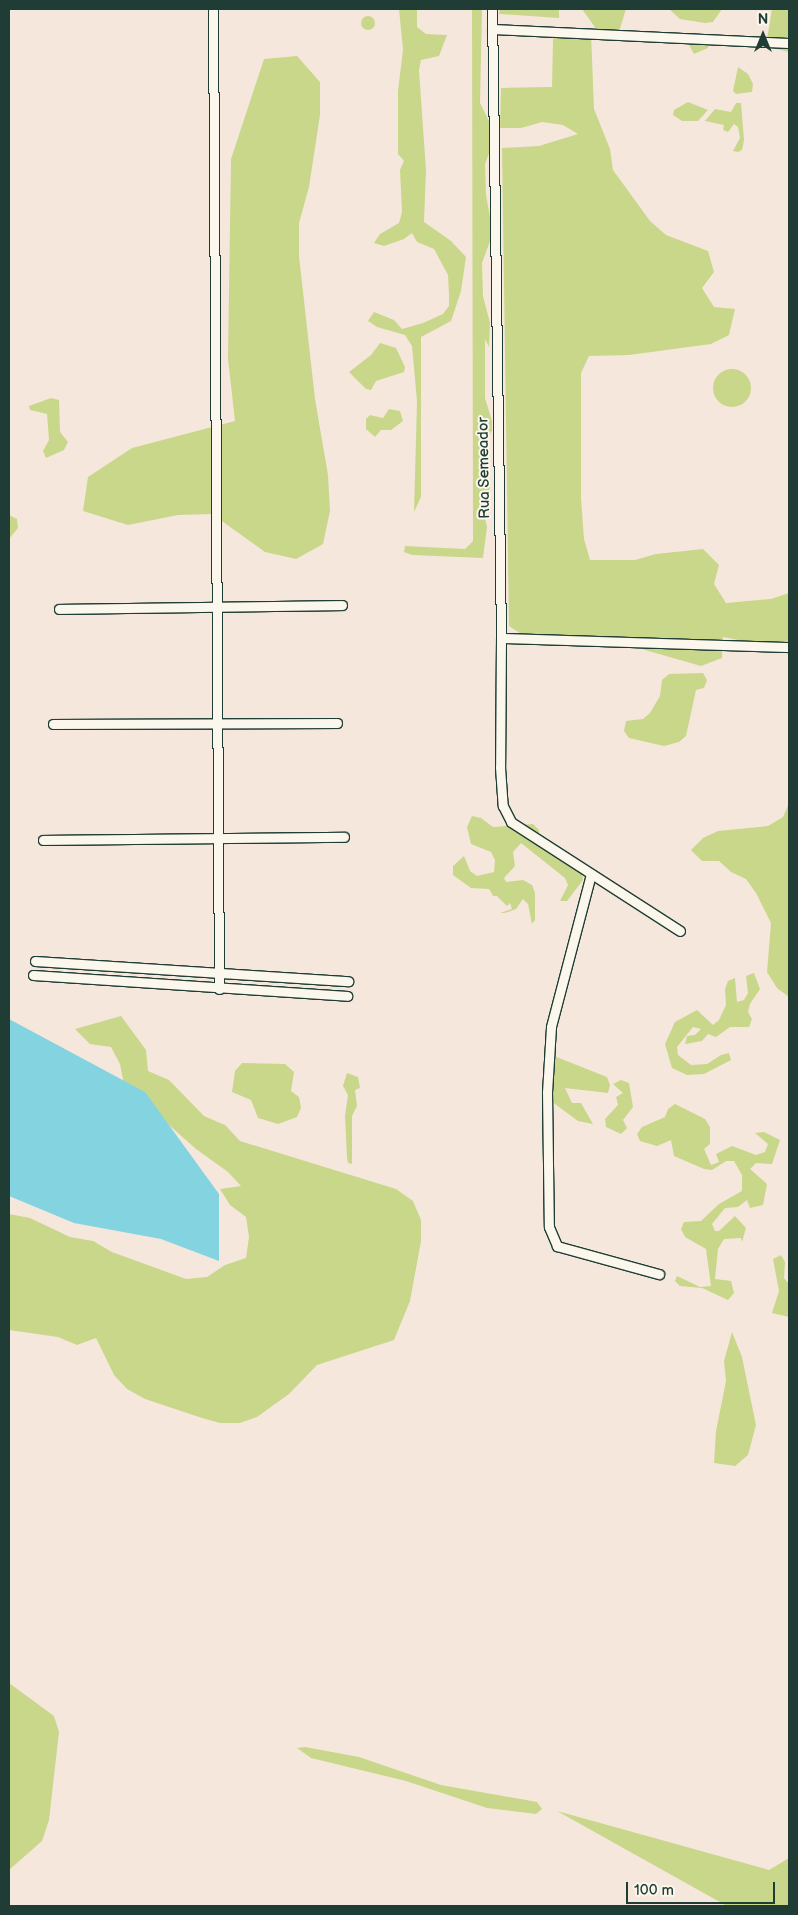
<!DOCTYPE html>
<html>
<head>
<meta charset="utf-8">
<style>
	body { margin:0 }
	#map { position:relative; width:798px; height:1915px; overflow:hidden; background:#f6e7dc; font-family:"Balsamiq Sans",sans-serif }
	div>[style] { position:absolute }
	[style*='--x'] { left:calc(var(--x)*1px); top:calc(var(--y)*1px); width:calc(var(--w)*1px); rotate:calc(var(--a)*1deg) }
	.green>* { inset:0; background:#c9d78a }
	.round { border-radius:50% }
	.water>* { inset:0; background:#84d3e1 }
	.roads { filter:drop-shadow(1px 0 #1f3d34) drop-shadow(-1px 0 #1f3d34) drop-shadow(0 1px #1f3d34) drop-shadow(0 -1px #1f3d34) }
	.street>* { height:9px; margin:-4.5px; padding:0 4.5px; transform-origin:4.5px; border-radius:4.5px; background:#fbf7ec }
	span { translate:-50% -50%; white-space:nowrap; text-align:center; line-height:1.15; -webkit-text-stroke:4px #fbf7ec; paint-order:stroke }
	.street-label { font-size:15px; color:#1f3d34 }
	.frame { position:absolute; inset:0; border:10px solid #1f3d34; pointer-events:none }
	.north { position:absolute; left:738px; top:10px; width:50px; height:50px; -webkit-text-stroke:4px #fbf7ec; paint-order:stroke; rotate:0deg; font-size:14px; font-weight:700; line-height:20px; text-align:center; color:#1f3d34 }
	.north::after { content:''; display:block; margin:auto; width:18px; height:22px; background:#1f3d34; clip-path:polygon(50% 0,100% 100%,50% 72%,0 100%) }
	.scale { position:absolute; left:626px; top:1882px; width:149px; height:22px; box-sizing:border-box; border:2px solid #1f3d34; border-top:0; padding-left:6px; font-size:15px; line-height:18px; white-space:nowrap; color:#1f3d34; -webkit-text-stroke:4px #fbf7ec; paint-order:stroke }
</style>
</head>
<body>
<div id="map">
	<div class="green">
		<i style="clip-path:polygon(399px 9px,417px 9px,417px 27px,426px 34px,447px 35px,439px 56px,421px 60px,419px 70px,426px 170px,424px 222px,451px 241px,466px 257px,461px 291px,451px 321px,421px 337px,421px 497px,414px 512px,417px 401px,412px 346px,405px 335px,377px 327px,368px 321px,374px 312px,394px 320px,402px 329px,423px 323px,443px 314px,449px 306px,449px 295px,448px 275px,434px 249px,417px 242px,412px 233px,404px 239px,384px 246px,374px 243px,380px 234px,399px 223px,402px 212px,400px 170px,404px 161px,398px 154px,398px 91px,403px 50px)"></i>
		<i style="clip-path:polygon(472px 9px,482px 9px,480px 103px,491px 125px,491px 148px,485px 164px,486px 195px,493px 233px,482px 263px,483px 296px,490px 323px,489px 347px,485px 339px,485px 398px,492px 421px,492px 430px,485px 445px,490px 487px,483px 510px,487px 527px,483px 558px,412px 555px,404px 552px,405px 546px,465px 549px,473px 541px)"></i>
		<i style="clip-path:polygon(500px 9px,559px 9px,559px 18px,499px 14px)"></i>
		<i style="clip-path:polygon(582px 9px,626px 9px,618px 35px,597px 30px)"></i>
		<i style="clip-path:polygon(669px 9px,722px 9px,713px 22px,705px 23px,680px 19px)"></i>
		<i style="clip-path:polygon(772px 9px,789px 9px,789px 52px,772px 48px,767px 39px)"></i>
		<i class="round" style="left:361px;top:16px;width:14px;height:14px"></i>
		<i style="clip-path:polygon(563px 30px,591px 33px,594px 109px,610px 149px,613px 170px,650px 221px,666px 235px,708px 251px,714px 272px,702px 288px,714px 307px,735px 309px,729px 335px,711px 344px,629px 355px,589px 356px,581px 373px,581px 498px,584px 539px,590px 560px,635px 560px,656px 554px,703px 549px,719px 565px,714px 584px,726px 603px,771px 599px,789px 593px,789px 650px,723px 637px,722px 658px,701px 666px,645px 650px,627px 640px,523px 635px,509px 626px,502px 148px,539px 146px,578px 134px,563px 125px,542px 122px,521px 128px,500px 128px,501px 88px,552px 87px,553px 39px)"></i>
		<i style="clip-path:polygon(692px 40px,708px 43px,708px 48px,694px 54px,689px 45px)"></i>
		<i style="clip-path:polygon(297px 56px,320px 82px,320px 115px,309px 187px,299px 223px,299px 256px,315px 399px,328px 475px,330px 511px,323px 544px,296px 559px,265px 552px,212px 514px,178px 515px,128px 525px,83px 511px,88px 477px,132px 448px,235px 421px,228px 359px,231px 159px,264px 59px)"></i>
		<i style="clip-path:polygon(738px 67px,748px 74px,753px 84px,752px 92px,736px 94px,733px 91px)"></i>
		<i style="clip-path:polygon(688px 102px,708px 110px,698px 121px,682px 121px,673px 115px,674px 110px)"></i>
		<i style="clip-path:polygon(736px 103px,741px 103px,744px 140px,742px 150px,738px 152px,733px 151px,740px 138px,738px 127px,734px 124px,728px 132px,723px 130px,724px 125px,705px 121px,715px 109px,731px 112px)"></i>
		<i style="clip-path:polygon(380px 343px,396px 348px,405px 367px,404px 372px,376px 381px,371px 390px,366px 389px,349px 372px,371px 355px)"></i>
		<i class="round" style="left:713px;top:369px;width:38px;height:38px"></i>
		<i style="clip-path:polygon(51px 398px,59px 400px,60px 432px,68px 442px,64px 450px,46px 458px,43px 451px,49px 440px,47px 414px,30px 410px,29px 406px)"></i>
		<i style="clip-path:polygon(389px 409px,400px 411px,403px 421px,391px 430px,381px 430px,375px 437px,366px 429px,366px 419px,370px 415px,383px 418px)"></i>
		<i style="clip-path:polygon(9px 515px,17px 519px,18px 528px,9px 539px)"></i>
		<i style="clip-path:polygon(703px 673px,707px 680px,704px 688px,696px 690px,686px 736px,679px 742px,664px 746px,629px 738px,624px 731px,626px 721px,643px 719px,650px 713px,660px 696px,662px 680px,669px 674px)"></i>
		<i style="clip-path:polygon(789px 803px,789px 997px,777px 988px,767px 972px,771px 923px,756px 893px,746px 879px,731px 872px,719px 861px,702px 861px,691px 850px,703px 838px,718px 831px,768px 826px,783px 817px)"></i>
		<i style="clip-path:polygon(472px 816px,481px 818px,493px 827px,533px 824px,539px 830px,538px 846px,582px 872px,583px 880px,567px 901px,560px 901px,568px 885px,565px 878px,521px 843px,513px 852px,515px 866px,504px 878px,506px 882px,523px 880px,532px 885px,535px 893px,535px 920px,532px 924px,528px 904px,523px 899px,516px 909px,508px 912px,504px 913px,500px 913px,512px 909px,510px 903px,507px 906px,497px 896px,493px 896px,489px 889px,471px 888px,453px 875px,453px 866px,464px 856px,470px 871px,477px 876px,494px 872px,495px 860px,491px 852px,471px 844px,467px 827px)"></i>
		<i style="clip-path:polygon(754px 973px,760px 989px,750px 1004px,748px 1012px,752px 1019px,749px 1027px,730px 1027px,716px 1037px,708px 1034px,702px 1041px,685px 1044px,687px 1036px,695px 1035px,701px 1029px,693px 1027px,677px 1047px,678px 1055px,691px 1065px,707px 1064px,721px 1055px,729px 1053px,731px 1060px,704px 1074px,687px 1075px,672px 1068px,665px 1044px,675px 1022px,697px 1010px,713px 1025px,719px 1020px,726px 1005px,725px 989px,728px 981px,735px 978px,737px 1002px,744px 1000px,748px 993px,746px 976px)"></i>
		<i style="clip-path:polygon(121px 1016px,146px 1050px,148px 1071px,169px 1080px,204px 1116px,225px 1125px,240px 1141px,396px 1189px,413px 1201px,421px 1220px,421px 1241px,410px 1301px,394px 1340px,317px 1365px,289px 1394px,257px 1417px,240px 1423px,220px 1423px,202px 1418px,145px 1399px,127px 1389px,114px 1375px,96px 1338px,77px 1345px,58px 1337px,9px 1330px,9px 1214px,30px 1218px,70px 1237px,93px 1241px,112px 1252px,186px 1279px,207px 1277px,225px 1265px,246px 1258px,249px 1237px,246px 1217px,230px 1205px,220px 1189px,241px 1186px,228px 1172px,196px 1149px,124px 1085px,120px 1064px,111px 1047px,90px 1044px,75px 1029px)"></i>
		<i style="clip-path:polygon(554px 1056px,607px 1077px,610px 1085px,608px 1093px,565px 1088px,572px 1103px,581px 1103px,593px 1124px,578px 1121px,551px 1101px)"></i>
		<i style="clip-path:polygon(242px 1063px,285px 1064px,294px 1072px,291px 1091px,299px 1097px,301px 1108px,297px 1117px,278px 1124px,258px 1118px,251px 1100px,232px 1092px,235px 1071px)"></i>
		<i style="clip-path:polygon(347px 1073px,358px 1077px,360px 1088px,355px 1090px,357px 1106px,352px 1116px,352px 1164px,348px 1163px,347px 1158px,345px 1116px,348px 1095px,343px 1086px)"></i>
		<i style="clip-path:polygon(621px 1080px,629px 1083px,633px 1107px,623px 1120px,627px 1128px,621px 1134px,606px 1127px,605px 1119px,618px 1105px,616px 1097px,623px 1093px,613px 1084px)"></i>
		<i style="clip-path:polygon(675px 1104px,705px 1119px,710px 1127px,710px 1144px,704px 1149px,711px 1165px,719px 1162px,716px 1154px,732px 1146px,756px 1155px,765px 1152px,768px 1144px,755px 1133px,764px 1132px,780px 1140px,772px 1164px,756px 1163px,750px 1169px,767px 1184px,763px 1205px,750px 1208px,747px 1200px,738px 1207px,725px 1208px,712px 1224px,715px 1231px,719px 1231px,735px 1216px,746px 1228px,742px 1242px,741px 1238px,724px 1239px,718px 1249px,715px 1279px,731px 1281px,734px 1293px,728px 1300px,702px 1288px,680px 1286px,675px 1281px,677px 1276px,700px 1287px,711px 1286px,706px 1249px,685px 1237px,681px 1229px,684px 1222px,701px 1221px,719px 1204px,742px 1191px,742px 1175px,734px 1161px,726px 1161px,712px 1170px,704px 1169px,674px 1156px,671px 1140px,657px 1146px,640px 1141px,637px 1134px,642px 1127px,665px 1117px,668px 1109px)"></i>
		<i style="clip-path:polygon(781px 1255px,785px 1262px,784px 1278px,789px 1284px,789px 1317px,772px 1313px,779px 1291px,773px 1259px)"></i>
		<i style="clip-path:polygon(732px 1332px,742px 1357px,756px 1425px,748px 1455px,735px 1466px,714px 1463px,716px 1431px,726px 1381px,724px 1361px)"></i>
		<i style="clip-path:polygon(9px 1683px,54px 1716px,59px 1732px,49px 1820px,42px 1841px,9px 1870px)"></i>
		<i style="clip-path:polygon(305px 1747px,359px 1757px,441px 1785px,537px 1802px,542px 1809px,536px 1814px,487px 1808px,406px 1781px,311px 1758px,297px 1748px)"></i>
		<i style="clip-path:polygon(557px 1811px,769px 1870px,789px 1858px,789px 1906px,727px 1906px)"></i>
	</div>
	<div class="water">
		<i style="clip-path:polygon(9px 1019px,145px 1092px,219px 1194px,219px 1261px,161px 1239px,74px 1223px,9px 1196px)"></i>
	</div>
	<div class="roads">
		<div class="street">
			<i style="--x:213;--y:9;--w:980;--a:89.65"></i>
			<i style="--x:492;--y:9;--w:629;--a:89.18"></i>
			<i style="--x:501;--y:638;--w:288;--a:1.8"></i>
			<i style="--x:492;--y:29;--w:297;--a:2.7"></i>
			<i style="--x:59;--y:609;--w:283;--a:-0.8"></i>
			<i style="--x:501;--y:638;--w:129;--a:90.4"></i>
			<i style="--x:500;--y:767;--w:39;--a:86"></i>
			<i style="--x:503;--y:806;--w:18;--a:63"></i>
			<i style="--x:511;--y:822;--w:201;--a:32.8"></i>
			<i style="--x:53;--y:724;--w:284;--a:-0.2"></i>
			<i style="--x:43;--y:840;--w:301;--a:-0.6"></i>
			<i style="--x:591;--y:874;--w:158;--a:104.7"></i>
			<i style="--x:551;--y:1027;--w:65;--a:93.5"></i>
			<i style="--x:547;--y:1092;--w:135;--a:89.2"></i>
			<i style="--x:549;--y:1227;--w:21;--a:67"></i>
			<i style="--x:557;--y:1246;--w:106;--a:15.4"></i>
			<i style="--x:35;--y:961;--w:314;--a:3.7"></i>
			<i style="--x:33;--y:975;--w:315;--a:3.8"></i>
		</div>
	</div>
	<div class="street-label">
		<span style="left:484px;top:468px;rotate:-91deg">Rua Semeador</span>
	</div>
	<div class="frame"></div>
	<div class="north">N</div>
	<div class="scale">100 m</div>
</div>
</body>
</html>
